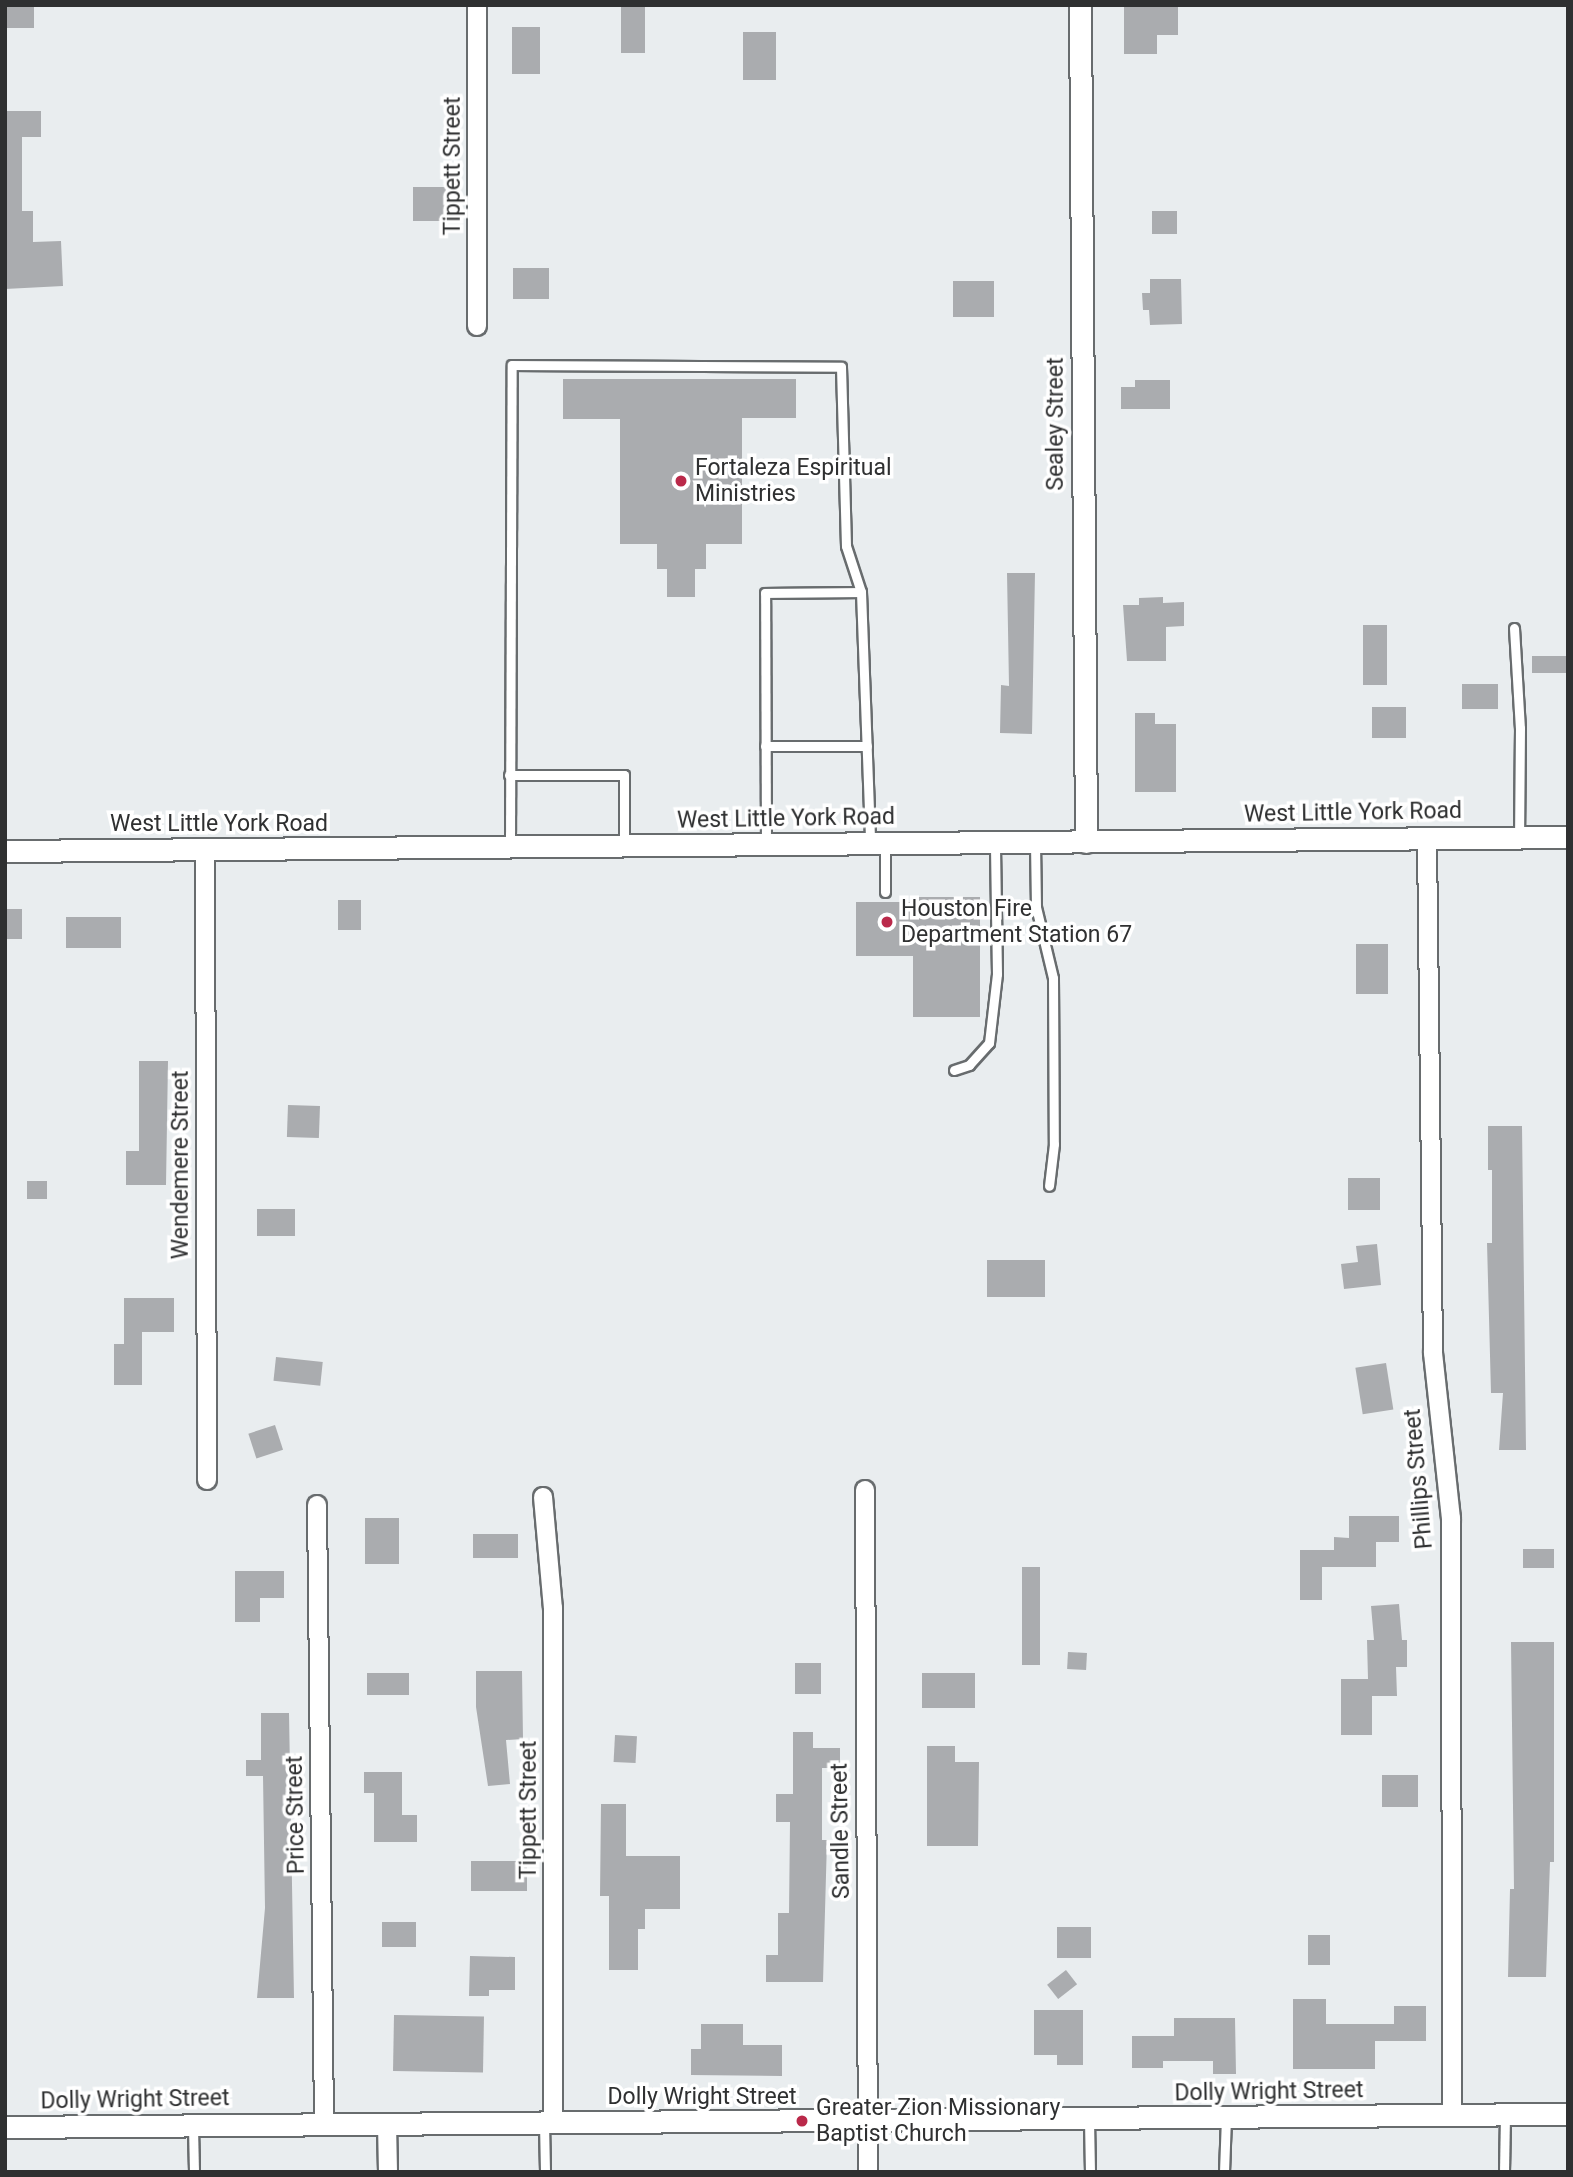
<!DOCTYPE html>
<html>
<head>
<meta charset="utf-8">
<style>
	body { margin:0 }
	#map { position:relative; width:1573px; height:2177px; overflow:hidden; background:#e9edef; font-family:Roboto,sans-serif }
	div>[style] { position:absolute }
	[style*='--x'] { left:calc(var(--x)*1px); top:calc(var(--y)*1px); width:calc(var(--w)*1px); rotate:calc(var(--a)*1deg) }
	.building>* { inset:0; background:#aaacaf; transform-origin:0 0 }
	.roads { filter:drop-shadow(2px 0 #686c6e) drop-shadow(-2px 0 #686c6e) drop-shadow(0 2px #686c6e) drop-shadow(0 -2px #686c6e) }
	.service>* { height:9px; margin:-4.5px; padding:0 4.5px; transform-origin:4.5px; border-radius:4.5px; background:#fff }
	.minor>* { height:18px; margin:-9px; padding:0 9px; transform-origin:9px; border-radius:9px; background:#fff }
	.tertiary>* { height:21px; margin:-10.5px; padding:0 10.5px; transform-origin:10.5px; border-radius:10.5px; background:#fff }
	.dots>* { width:19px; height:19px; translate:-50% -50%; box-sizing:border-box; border:4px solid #fff; border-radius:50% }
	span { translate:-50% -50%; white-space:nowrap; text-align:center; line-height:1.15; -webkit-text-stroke:7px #fff; paint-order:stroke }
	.street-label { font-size:23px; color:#2f3031 }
	.poi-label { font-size:23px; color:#2f3031 }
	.left { translate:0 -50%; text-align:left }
	.frame { position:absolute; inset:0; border:7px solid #2f3031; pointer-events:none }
</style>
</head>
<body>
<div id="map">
	<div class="building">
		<i style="left:6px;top:5px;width:28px;height:23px"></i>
		<i style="left:621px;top:5px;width:24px;height:48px"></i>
		<i style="clip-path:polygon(1124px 5px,1178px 5px,1178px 35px,1157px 35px,1157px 54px,1124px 54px)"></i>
		<i style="left:512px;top:27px;width:28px;height:47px"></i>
		<i style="left:743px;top:32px;width:33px;height:48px"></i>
		<i style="clip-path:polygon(5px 111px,41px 111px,41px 137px,22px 137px,22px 211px,33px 211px,33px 242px,61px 241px,63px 286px,5px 289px)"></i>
		<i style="left:413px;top:187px;width:42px;height:34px"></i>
		<i style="left:1152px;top:211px;width:25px;height:23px"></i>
		<i style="left:513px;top:268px;width:36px;height:31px"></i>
		<i style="clip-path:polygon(1150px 279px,1181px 279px,1182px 324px,1150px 325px,1149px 310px,1143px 310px,1142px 293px,1150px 293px)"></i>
		<i style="left:953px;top:281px;width:41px;height:36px"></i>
		<i style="clip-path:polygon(563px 379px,796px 379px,796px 418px,742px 418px,742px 544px,706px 544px,706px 569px,695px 569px,695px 597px,667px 597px,667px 569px,657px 569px,657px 544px,620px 544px,620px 419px,563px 419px)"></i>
		<i style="clip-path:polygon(1135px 380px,1170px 380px,1170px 409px,1121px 409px,1121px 387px,1135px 387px)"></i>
		<i style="clip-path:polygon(1007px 573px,1035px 573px,1032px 734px,1000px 733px,1001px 685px,1009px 686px)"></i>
		<i style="clip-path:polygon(1163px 597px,1163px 603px,1184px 602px,1184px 626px,1166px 627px,1166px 661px,1127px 661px,1123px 605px,1139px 605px,1139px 598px)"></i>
		<i style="left:1363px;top:625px;width:24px;height:60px"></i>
		<i style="left:1532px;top:656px;width:36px;height:17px"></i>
		<i style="left:1462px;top:684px;width:36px;height:25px"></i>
		<i style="left:1372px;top:707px;width:34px;height:31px"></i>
		<i style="clip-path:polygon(1135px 713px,1155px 713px,1155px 724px,1176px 724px,1176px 792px,1135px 792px)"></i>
		<i style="clip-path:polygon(913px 897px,980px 897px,980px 1017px,913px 1017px,913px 956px,856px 956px,856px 902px,913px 902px)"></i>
		<i style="left:338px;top:900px;width:23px;height:30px"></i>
		<i style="left:5px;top:909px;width:17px;height:30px"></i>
		<i style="left:66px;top:917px;width:55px;height:31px"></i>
		<i style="left:1356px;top:944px;width:32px;height:50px"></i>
		<i style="clip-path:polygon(139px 1061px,168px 1061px,166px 1185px,126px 1185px,126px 1151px,139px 1151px)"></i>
		<i style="left:288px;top:1105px;width:32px;height:32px;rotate:2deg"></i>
		<i style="clip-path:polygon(1488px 1126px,1522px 1126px,1526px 1450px,1499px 1450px,1503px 1393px,1491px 1393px,1487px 1243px,1492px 1243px,1492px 1170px,1488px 1170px)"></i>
		<i style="left:1348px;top:1178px;width:32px;height:32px"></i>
		<i style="left:27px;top:1181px;width:20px;height:18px"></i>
		<i style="left:257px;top:1209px;width:38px;height:27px"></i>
		<i style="clip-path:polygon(1377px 1244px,1381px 1285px,1344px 1289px,1341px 1264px,1358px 1262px,1356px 1246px)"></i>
		<i style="left:987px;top:1260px;width:58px;height:37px"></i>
		<i style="clip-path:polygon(124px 1298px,174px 1298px,174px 1332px,142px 1332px,142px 1385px,114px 1385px,114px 1344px,124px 1344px)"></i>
		<i style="left:276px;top:1357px;width:47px;height:24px;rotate:6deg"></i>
		<i style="left:1386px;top:1363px;width:47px;height:31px;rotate:81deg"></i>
		<i style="left:275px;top:1425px;width:26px;height:28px;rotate:72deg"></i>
		<i style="clip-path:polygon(1349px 1516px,1399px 1516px,1399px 1542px,1376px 1542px,1376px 1567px,1322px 1567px,1322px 1600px,1300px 1600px,1300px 1550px,1334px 1550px,1334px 1537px,1349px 1538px)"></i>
		<i style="left:365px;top:1518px;width:34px;height:46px"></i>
		<i style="left:473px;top:1534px;width:45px;height:24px"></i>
		<i style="left:1523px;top:1549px;width:31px;height:19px"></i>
		<i style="left:1022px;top:1567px;width:18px;height:98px"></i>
		<i style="clip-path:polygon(235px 1571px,284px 1571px,284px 1598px,260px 1598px,260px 1622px,235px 1622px)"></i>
		<i style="clip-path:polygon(1399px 1604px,1402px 1640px,1407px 1640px,1407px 1667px,1396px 1667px,1397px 1696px,1372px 1696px,1372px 1735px,1341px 1735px,1341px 1679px,1368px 1679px,1367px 1640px,1374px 1640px,1371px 1606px)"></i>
		<i style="clip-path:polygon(1511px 1642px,1554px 1642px,1554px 1862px,1550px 1862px,1546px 1977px,1508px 1977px,1510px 1889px,1514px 1889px)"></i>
		<i style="left:1068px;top:1652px;width:19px;height:17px;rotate:3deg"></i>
		<i style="left:795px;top:1663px;width:26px;height:31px"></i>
		<i style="clip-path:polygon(476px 1671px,522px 1671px,523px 1739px,506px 1740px,510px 1784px,488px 1786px,476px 1707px)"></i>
		<i style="left:367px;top:1673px;width:42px;height:22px"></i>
		<i style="left:922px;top:1673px;width:53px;height:35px"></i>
		<i style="clip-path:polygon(261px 1713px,289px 1713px,294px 1998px,257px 1998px,265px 1908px,263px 1776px,246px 1776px,246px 1760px,261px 1760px)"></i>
		<i style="clip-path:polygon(793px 1732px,813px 1732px,813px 1748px,840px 1748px,840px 1768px,822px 1768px,822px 1840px,827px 1840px,823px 1982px,766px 1982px,766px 1955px,778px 1955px,778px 1913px,789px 1913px,790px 1822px,776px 1822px,776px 1794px,793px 1794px)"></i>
		<i style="left:615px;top:1735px;width:22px;height:27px;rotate:3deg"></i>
		<i style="clip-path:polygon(927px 1746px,955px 1746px,955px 1762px,979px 1762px,978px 1846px,927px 1846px)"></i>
		<i style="clip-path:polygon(364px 1772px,402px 1772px,402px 1815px,417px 1815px,417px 1842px,374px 1842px,374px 1793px,364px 1793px)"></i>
		<i style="left:1382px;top:1775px;width:36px;height:32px"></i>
		<i style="clip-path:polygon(601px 1804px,626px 1804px,626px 1856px,680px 1856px,680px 1909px,645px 1909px,645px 1929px,638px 1929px,638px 1970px,609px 1970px,609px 1896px,600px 1896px)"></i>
		<i style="left:471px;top:1861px;width:56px;height:30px"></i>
		<i style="left:382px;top:1922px;width:34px;height:25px"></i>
		<i style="left:1057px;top:1927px;width:34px;height:31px"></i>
		<i style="left:1308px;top:1935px;width:22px;height:30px"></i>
		<i style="clip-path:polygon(470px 1956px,515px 1957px,515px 1990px,489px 1990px,489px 1996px,469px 1996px)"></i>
		<i style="left:1066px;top:1970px;width:18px;height:24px;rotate:52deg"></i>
		<i style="clip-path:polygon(1293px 1999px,1326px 1999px,1326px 2024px,1394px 2024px,1394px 2006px,1426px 2006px,1426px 2041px,1375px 2041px,1375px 2069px,1293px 2069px)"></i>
		<i style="clip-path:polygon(1034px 2010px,1083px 2010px,1083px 2065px,1057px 2065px,1057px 2055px,1034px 2055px)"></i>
		<i style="left:394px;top:2015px;width:90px;height:56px;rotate:1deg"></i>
		<i style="clip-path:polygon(1174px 2018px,1235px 2018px,1236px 2074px,1213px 2074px,1213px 2061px,1163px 2061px,1163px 2068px,1132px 2068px,1132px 2036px,1174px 2036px)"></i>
		<i style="clip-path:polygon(701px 2024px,743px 2024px,743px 2045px,782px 2045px,782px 2076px,691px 2075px,691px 2049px,701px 2049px)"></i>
	</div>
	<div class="roads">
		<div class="service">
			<i style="--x:1514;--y:628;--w:100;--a:86.6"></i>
			<i style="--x:1520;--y:728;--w:108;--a:90.5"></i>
			<i style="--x:765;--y:746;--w:102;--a:0"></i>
			<i style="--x:509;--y:775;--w:115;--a:0"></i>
			<i style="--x:624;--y:775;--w:71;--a:90"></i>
			<i style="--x:1035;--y:843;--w:64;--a:89.1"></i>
			<i style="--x:1036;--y:907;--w:73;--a:76.5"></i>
			<i style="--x:1053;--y:978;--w:166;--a:89.7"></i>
			<i style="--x:1054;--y:1144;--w:42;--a:96.8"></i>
			<i style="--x:766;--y:844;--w:251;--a:-90.2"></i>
			<i style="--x:765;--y:593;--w:96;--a:-0.6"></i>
			<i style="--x:861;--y:592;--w:251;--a:87.9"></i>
			<i style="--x:885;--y:844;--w:48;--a:90"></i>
			<i style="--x:510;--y:845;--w:480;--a:-89.8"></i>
			<i style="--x:512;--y:365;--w:329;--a:0.3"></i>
			<i style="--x:841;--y:367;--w:179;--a:88.4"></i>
			<i style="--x:846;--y:546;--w:48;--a:71.9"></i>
			<i style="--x:954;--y:1070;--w:16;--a:-18"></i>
			<i style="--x:969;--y:1065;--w:30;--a:-48"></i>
			<i style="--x:989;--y:1043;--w:69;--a:-83.4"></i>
			<i style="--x:997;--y:974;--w:130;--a:-90.9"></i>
			<i style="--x:1089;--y:2120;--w:52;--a:88.9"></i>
			<i style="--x:544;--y:2123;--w:49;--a:88.8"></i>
			<i style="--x:193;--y:2127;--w:45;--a:88.7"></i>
			<i style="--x:1224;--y:2172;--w:54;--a:-87.9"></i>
			<i style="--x:1504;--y:2172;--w:57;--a:-89"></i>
		</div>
		<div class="minor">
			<i style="--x:477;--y:326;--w:321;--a:-90"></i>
			<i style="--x:1427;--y:839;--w:514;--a:89.33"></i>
			<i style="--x:1433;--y:1353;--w:166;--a:83.8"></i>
			<i style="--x:1451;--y:1518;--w:598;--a:89.9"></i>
			<i style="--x:205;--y:850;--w:630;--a:89.82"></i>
			<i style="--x:865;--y:1490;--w:682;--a:89.75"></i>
			<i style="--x:543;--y:1497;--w:111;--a:84.9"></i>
			<i style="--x:553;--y:1608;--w:515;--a:90"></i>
			<i style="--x:317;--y:1505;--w:619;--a:89.35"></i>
			<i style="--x:387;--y:2124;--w:48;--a:88.8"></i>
		</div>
		<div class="tertiary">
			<i style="--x:1080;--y:5;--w:837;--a:89.59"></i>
			<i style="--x:5;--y:851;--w:1563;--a:-0.51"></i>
			<i style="--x:5;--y:2127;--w:1563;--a:-0.48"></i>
		</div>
	</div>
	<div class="dots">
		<i style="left:681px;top:481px;background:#ba294a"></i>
		<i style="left:887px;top:922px;background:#ba294a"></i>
		<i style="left:802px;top:2121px;background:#ba294a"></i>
	</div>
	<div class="street-label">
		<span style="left:453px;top:166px;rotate:-90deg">Tippett Street</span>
		<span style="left:1056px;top:424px;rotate:-90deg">Sealey Street</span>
		<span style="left:1353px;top:813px;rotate:-1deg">West Little York Road</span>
		<span style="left:786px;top:819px;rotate:-1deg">West Little York Road</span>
		<span style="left:219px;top:824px">West Little York Road</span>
		<span style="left:181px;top:1165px;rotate:-90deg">Wendemere Street</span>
		<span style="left:1419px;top:1479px;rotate:-95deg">Phillips Street</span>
		<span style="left:529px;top:1810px;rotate:-90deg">Tippett Street</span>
		<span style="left:296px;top:1815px;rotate:-91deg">Price Street</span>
		<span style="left:841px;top:1831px;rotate:-91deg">Sandle Street</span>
		<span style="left:1269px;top:2092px;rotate:-1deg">Dolly Wright Street</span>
		<span style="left:702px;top:2097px">Dolly Wright Street</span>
		<span style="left:135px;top:2100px;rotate:-1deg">Dolly Wright Street</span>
	</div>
	<div class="poi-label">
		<span class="left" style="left:695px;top:481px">Fortaleza Espiritual<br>Ministries</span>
		<span class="left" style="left:901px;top:922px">Houston Fire<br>Department Station 67</span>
		<span class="left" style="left:816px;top:2121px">Greater Zion Missionary<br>Baptist Church</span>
	</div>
	<div class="frame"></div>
</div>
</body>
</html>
